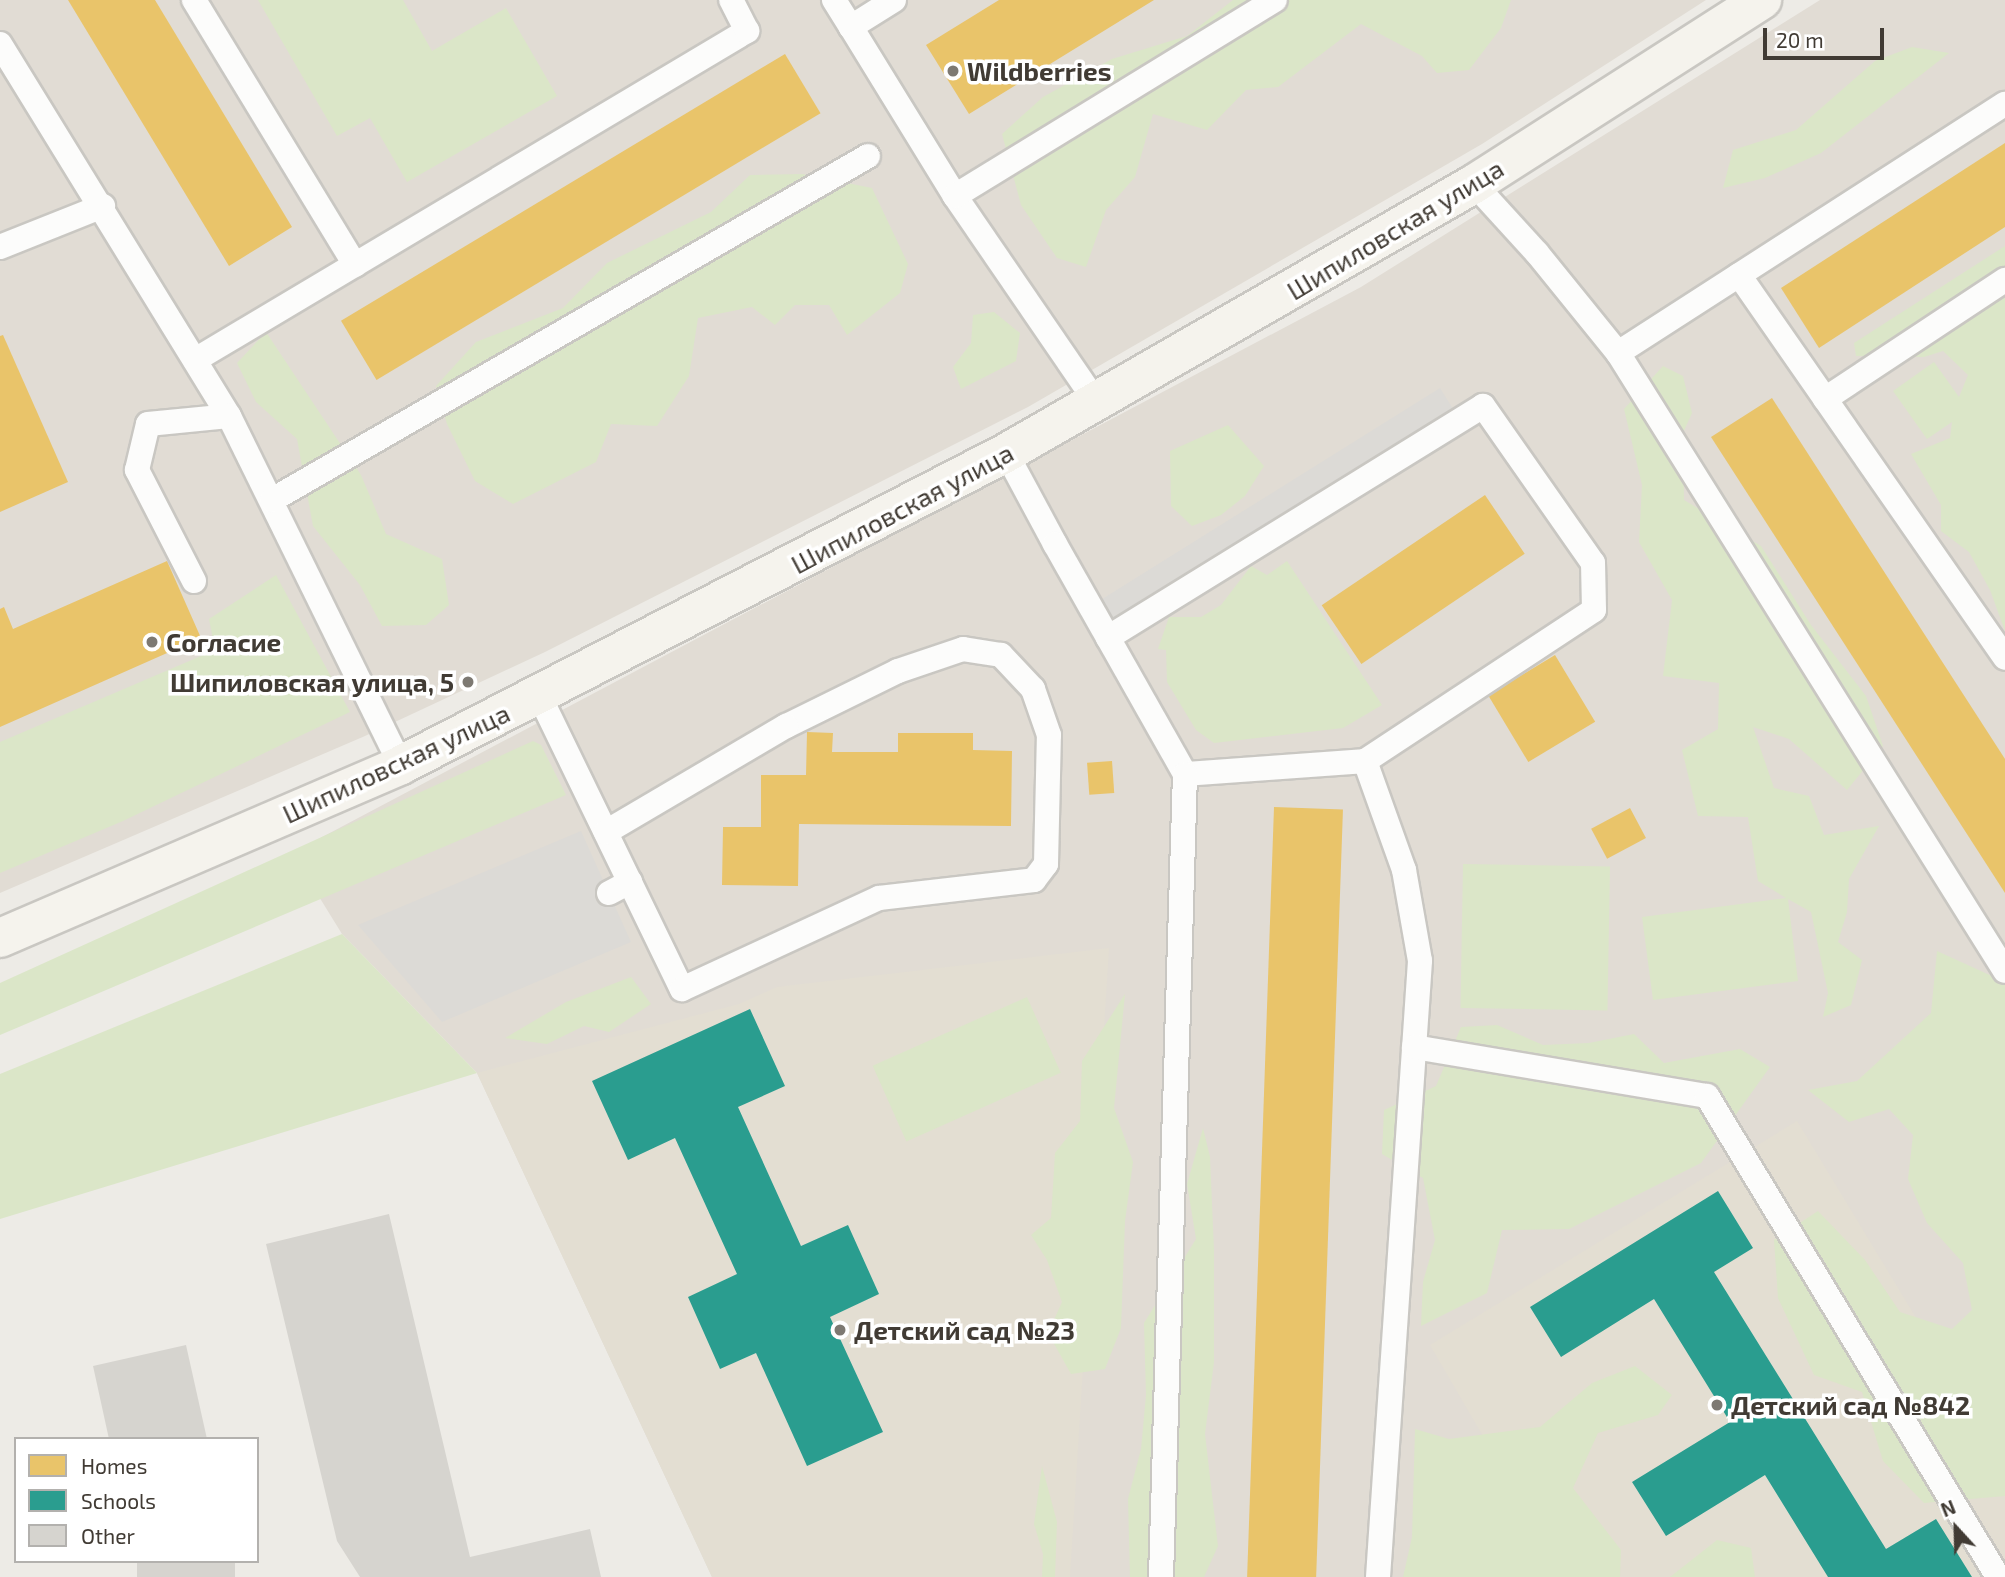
<!DOCTYPE html>
<html>
<head>
<meta charset="utf-8">
<style>
	body { margin:0 }
	#map { position:relative; width:2005px; height:1577px; overflow:hidden; background:#edebe6; font-family:"Exo 2",sans-serif }
	div>[style] { position:absolute }
	[style*='--x'] { left:calc(var(--x)*1px); top:calc(var(--y)*1px); width:calc(var(--w)*1px); rotate:calc(var(--a)*1deg) }
	.residential>* { inset:0; background:#e1dcd4 }
	.education>* { inset:0; background:#e3ded2 }
	.green>* { inset:0; background:#dbe6c8; transform-origin:0 0 }
	.parking>* { inset:0; background:#dcdad6; transform-origin:0 0 }
	.homes>* { inset:0; background:#e9c46a; transform-origin:0 0 }
	.schools>* { inset:0; background:#2a9d8f }
	.building>* { inset:0; background:#d6d4cf; transform-origin:0 0 }
	.roads { filter:drop-shadow(2px 0 #c9c7c2) drop-shadow(-2px 0 #c9c7c2) drop-shadow(0 2px #c9c7c2) drop-shadow(0 -2px #c9c7c2) }
	.lane>* { height:24px; margin:-12px; padding:0 12px; transform-origin:12px; border-radius:12px; background:#fcfcfb }
	.secondary>* { height:38px; margin:-19px; padding:0 19px; transform-origin:19px; border-radius:19px; background:#f5f3ed }
	.dots>* { width:19px; height:19px; translate:-50% -50%; box-sizing:border-box; border:4px solid #fff; border-radius:50% }
	span { translate:-50% -50%; white-space:nowrap; text-align:center; line-height:1.15; -webkit-text-stroke:7px #fff; paint-order:stroke }
	.poi-label { font-size:26px; color:#413b34; font-weight:700 }
	.left { translate:0 -50%; text-align:left }
	.right { translate:-100% -50%; text-align:right }
	.street-label { font-size:26px; color:#413b34 }
	.legend { position:absolute; left:14px; top:1437px; width:245px; height:126px; box-sizing:border-box; background:#fff; border:2px solid #b3b1ae; margin:0; padding:9px 12px; list-style:none; font-size:21px; color:#413b34 }
	.legend li { display:flex; align-items:center; gap:14px; height:35px }
	.legend b { width:35px; border:2px solid #b3b1ae }
	.north { position:absolute; left:1921px; top:1493px; width:70px; height:70px; -webkit-text-stroke:5px #fff; paint-order:stroke; rotate:338deg; font-size:19px; font-weight:700; line-height:28px; text-align:center; color:#413b34 }
	.north::after { content:''; display:block; margin:auto; width:24px; height:32px; background:#413b34; clip-path:polygon(50% 0,100% 100%,50% 72%,0 100%) }
	.scale { position:absolute; left:1763px; top:28px; width:121px; height:32px; box-sizing:border-box; border:4px solid #413b34; border-top:0; padding-left:9px; font-size:21px; line-height:24px; white-space:nowrap; color:#413b34; -webkit-text-stroke:5px #fff; paint-order:stroke }
</style>
</head>
<body>
<div id="map">
	<div class="residential">
		<i style="clip-path:polygon(0 0,1706px 0,1482px 144px,1028px 407px,545px 652px,365px 736px,0 893px)"></i>
		<i style="clip-path:polygon(1820px 0,2005px 0,2005px 1577px,712px 1577px,477px 1073px,342px 934px,292px 853px,1361px 287px)"></i>
	</div>
	<div class="education">
		<i style="clip-path:polygon(1109px 948px,1070px 1577px,712px 1577px,477px 1073px,739px 1004px,777px 987px)"></i>
		<i style="clip-path:polygon(1797px 1121px,2005px 1465px,2005px 1577px,1565px 1577px,1430px 1345px)"></i>
	</div>
	<div class="green">
		<i style="clip-path:polygon(258px 0,403px 0,432px 51px,506px 8px,557px 96px,407px 182px,370px 118px,337px 136px)"></i>
		<i style="clip-path:polygon(1233px 0,1511px 0,1501px 28px,1469px 70px,1437px 73px,1422px 56px,1361px 24px,1278px 87px,1246px 90px,1207px 130px,1153px 114px,1135px 177px,1106px 210px,1086px 267px,1057px 258px,1021px 205px,1002px 134px,1043px 97px,1112px 59px,1187px 36px)"></i>
		<i style="clip-path:polygon(1912px 47px,1949px 53px,1821px 153px,1765px 178px,1723px 188px,1733px 150px,1796px 130px,1875px 61px)"></i>
		<i style="clip-path:polygon(802px 174px,872px 188px,908px 264px,900px 293px,847px 335px,829px 305px,795px 305px,775px 325px,752px 307px,698px 318px,689px 376px,657px 426px,611px 424px,596px 462px,513px 504px,475px 481px,447px 424px,436px 386px,476px 342px,563px 308px,607px 263px,711px 212px,750px 175px)"></i>
		<i style="clip-path:polygon(2005px 246px,2005px 631px,1990px 590px,1969px 552px,1941px 531px,1941px 505px,1911px 454px,1950px 438px,1952px 422px,1927px 439px,1893px 391px,1934px 362px,1959px 397px,1968px 375px,1943px 351px,1924px 357px,1856px 356px,1854px 343px)"></i>
		<i style="clip-path:polygon(994px 312px,1020px 333px,1016px 361px,961px 389px,953px 367px,971px 343px,973px 315px)"></i>
		<i style="clip-path:polygon(266px 332px,361px 475px,386px 534px,442px 559px,449px 605px,426px 625px,382px 626px,360px 585px,313px 526px,297px 439px,256px 402px,237px 363px)"></i>
		<i style="clip-path:polygon(1663px 366px,1683px 376px,1692px 413px,1683px 433px,1684px 500px,1761px 546px,1811px 625px,1866px 696px,1883px 746px,1847px 790px,1789px 739px,1753px 727px,1774px 788px,1809px 796px,1824px 835px,1879px 826px,1849px 879px,1847px 912px,1838px 942px,1862px 960px,1851px 1005px,1823px 1017px,1828px 993px,1811px 912px,1788px 899px,1798px 981px,1653px 1000px,1642px 917px,1786px 898px,1758px 881px,1748px 817px,1698px 816px,1682px 750px,1718px 729px,1719px 683px,1663px 676px,1672px 600px,1639px 542px,1642px 485px,1624px 409px)"></i>
		<i style="clip-path:polygon(1228px 425px,1264px 466px,1245px 496px,1221px 515px,1192px 526px,1171px 506px,1170px 451px)"></i>
		<i style="clip-path:polygon(1287px 561px,1382px 705px,1343px 728px,1214px 743px,1196px 730px,1167px 682px,1166px 650px,1158px 649px,1169px 617px,1201px 617px,1221px 605px,1251px 566px,1267px 575px)"></i>
		<i style="clip-path:polygon(276px 575px,350px 712px,123px 821px,0 873px,0 742px,215px 650px,209px 619px)"></i>
		<i style="clip-path:polygon(533px 741px,541px 745px,566px 795px,0 1035px,0 983px)"></i>
		<i style="left:1463px;top:864px;width:147px;height:144px;rotate:1deg"></i>
		<i style="clip-path:polygon(342px 934px,477px 1073px,0 1219px,0 1074px)"></i>
		<i style="clip-path:polygon(1937px 951px,2005px 982px,2005px 1496px,1924px 1503px,1883px 1461px,1862px 1392px,1814px 1375px,1778px 1298px,1774px 1240px,1818px 1211px,1865px 1260px,1900px 1312px,1952px 1329px,1972px 1310px,1963px 1263px,1927px 1223px,1908px 1179px,1913px 1135px,1889px 1109px,1849px 1122px,1808px 1090px,1857px 1081px,1931px 1013px)"></i>
		<i style="clip-path:polygon(631px 977px,651px 1004px,609px 1032px,584px 1026px,547px 1044px,505px 1038px,566px 1002px)"></i>
		<i style="clip-path:polygon(1125px 994px,1114px 1108px,1133px 1162px,1125px 1221px,1121px 1328px,1105px 1369px,1071px 1374px,1048px 1333px,1062px 1302px,1047px 1260px,1031px 1235px,1051px 1218px,1055px 1153px,1080px 1121px,1082px 1061px)"></i>
		<i style="left:1027px;top:997px;width:83px;height:169px;rotate:66deg"></i>
		<i style="clip-path:polygon(1497px 1025px,1543px 1045px,1589px 1043px,1634px 1034px,1664px 1063px,1740px 1049px,1770px 1067px,1701px 1163px,1569px 1229px,1502px 1230px,1487px 1293px,1421px 1326px,1423px 1282px,1435px 1240px,1423px 1178px,1382px 1154px,1384px 1110px,1436px 1086px,1461px 1027px)"></i>
		<i style="clip-path:polygon(1203px 1128px,1210px 1157px,1214px 1250px,1214px 1362px,1205px 1434px,1218px 1546px,1204px 1577px,1130px 1577px,1128px 1499px,1141px 1449px,1146px 1395px,1144px 1323px,1196px 1239px,1187px 1184px)"></i>
		<i style="clip-path:polygon(1635px 1366px,1672px 1395px,1658px 1415px,1598px 1433px,1573px 1488px,1621px 1550px,1620px 1577px,1403px 1577px,1412px 1537px,1415px 1429px,1449px 1439px,1540px 1427px,1592px 1383px)"></i>
		<i style="clip-path:polygon(1042px 1466px,1057px 1522px,1055px 1577px,1042px 1577px,1043px 1554px,1034px 1524px)"></i>
		<i style="clip-path:polygon(1717px 1540px,1751px 1548px,1755px 1577px,1670px 1577px)"></i>
	</div>
	<div class="parking">
		<i style="left:1440px;top:388px;width:31px;height:402px;rotate:58deg"></i>
		<i style="clip-path:polygon(581px 831px,631px 942px,442px 1022px,358px 925px)"></i>
	</div>
	<div class="homes">
		<i style="clip-path:polygon(68px 0,155px 0,292px 227px,229px 266px)"></i>
		<i style="clip-path:polygon(999px 0,1154px 0,969px 114px,926px 45px)"></i>
		<i style="left:785px;top:54px;width:69px;height:518px;rotate:59deg"></i>
		<i style="clip-path:polygon(2005px 143px,2005px 227px,1819px 348px,1781px 288px)"></i>
		<i style="clip-path:polygon(3px 335px,68px 482px,0 512px,0 336px)"></i>
		<i style="clip-path:polygon(1772px 398px,2005px 759px,2005px 893px,1711px 437px)"></i>
		<i style="left:1485px;top:495px;width:71px;height:197px;rotate:56deg"></i>
		<i style="clip-path:polygon(167px 561px,201px 638px,0 727px,0 609px,4px 607px,13px 629px)"></i>
		<i style="left:1555px;top:655px;width:78px;height:78px;rotate:59deg"></i>
		<i style="clip-path:polygon(807px 732px,833px 733px,832px 752px,898px 752px,898px 733px,973px 733px,973px 750px,1012px 751px,1011px 826px,799px 824px,798px 886px,722px 885px,723px 827px,761px 827px,761px 775px,806px 775px)"></i>
		<i style="left:1112px;top:761px;width:32px;height:25px;rotate:86deg"></i>
		<i style="left:1274px;top:807px;width:69px;height:771px;rotate:2deg"></i>
		<i style="left:1630px;top:808px;width:34px;height:44px;rotate:62deg"></i>
	</div>
	<div class="schools">
		<i style="clip-path:polygon(750px 1009px,785px 1086px,738px 1107px,801px 1246px,848px 1225px,879px 1294px,830px 1317px,883px 1432px,807px 1466px,756px 1353px,720px 1369px,688px 1297px,737px 1274px,675px 1138px,628px 1160px,592px 1081px)"></i>
		<i style="clip-path:polygon(1718px 1191px,1753px 1248px,1714px 1272px,1886px 1549px,1936px 1519px,1972px 1577px,1828px 1577px,1765px 1475px,1666px 1536px,1632px 1482px,1730px 1422px,1654px 1299px,1561px 1357px,1530px 1307px)"></i>
	</div>
	<div class="building">
		<i style="clip-path:polygon(389px 1214px,470px 1557px,590px 1529px,601px 1577px,360px 1577px,337px 1541px,266px 1244px)"></i>
		<i style="clip-path:polygon(186px 1345px,207px 1439px,109px 1439px,93px 1366px)"></i>
		<i style="left:137px;top:1561px;width:98px;height:16px"></i>
	</div>
	<div class="roads">
		<div class="lane">
			<i style="--x:194;--y:0;--w:310;--a:58.7"></i>
			<i style="--x:834;--y:0;--w:32;--a:58"></i>
			<i style="--x:894;--y:0;--w:51;--a:147.9"></i>
			<i style="--x:851;--y:27;--w:198;--a:58.4"></i>
			<i style="--x:955;--y:196;--w:251;--a:55.6"></i>
			<i style="--x:0;--y:44;--w:437;--a:58.4"></i>
			<i style="--x:229;--y:416;--w:389;--a:63.8"></i>
			<i style="--x:1474;--y:184;--w:93;--a:47.6"></i>
			<i style="--x:1537;--y:253;--w:129;--a:51"></i>
			<i style="--x:1618;--y:353;--w:460;--a:-32.8"></i>
			<i style="--x:955;--y:196;--w:375;--a:-31.5"></i>
			<i style="--x:0;--y:247;--w:111;--a:-21.7"></i>
			<i style="--x:1739;--y:275;--w:466;--a:55.2"></i>
			<i style="--x:1618;--y:353;--w:729;--a:57.94"></i>
			<i style="--x:195;--y:360;--w:643;--a:-30.8"></i>
			<i style="--x:747;--y:31;--w:35;--a:-117"></i>
			<i style="--x:1825;--y:399;--w:216;--a:-33.5"></i>
			<i style="--x:1006;--y:453;--w:103;--a:61.7"></i>
			<i style="--x:1055;--y:544;--w:264;--a:60.5"></i>
			<i style="--x:1185;--y:774;--w:180;--a:-4.1"></i>
			<i style="--x:1365;--y:761;--w:274;--a:-33.4"></i>
			<i style="--x:1594;--y:610;--w:47;--a:-91.2"></i>
			<i style="--x:1593;--y:563;--w:192;--a:-125"></i>
			<i style="--x:1483;--y:406;--w:441;--a:148.3"></i>
			<i style="--x:272;--y:500;--w:688;--a:-29.99"></i>
			<i style="--x:194;--y:581;--w:125;--a:-117.2"></i>
			<i style="--x:137;--y:470;--w:47;--a:-76.6"></i>
			<i style="--x:148;--y:424;--w:81;--a:-5.6"></i>
			<i style="--x:539;--y:695;--w:327;--a:64.1"></i>
			<i style="--x:682;--y:989;--w:217;--a:-24.8"></i>
			<i style="--x:879;--y:898;--w:156;--a:-6.6"></i>
			<i style="--x:1034;--y:880;--w:20;--a:-53"></i>
			<i style="--x:1046;--y:864;--w:129;--a:-88.7"></i>
			<i style="--x:1049;--y:735;--w:49;--a:-109.2"></i>
			<i style="--x:1033;--y:689;--w:47;--a:-133.3"></i>
			<i style="--x:1001;--y:655;--w:38;--a:-171"></i>
			<i style="--x:963;--y:649;--w:69;--a:161.3"></i>
			<i style="--x:898;--y:671;--w:125;--a:153.8"></i>
			<i style="--x:786;--y:726;--w:209;--a:149.5"></i>
			<i style="--x:1365;--y:761;--w:116;--a:70.3"></i>
			<i style="--x:1404;--y:870;--w:92;--a:80"></i>
			<i style="--x:1420;--y:961;--w:617;--a:93.9"></i>
			<i style="--x:609;--y:893;--w:24;--a:-28"></i>
			<i style="--x:1414;--y:1047;--w:297;--a:9.5"></i>
			<i style="--x:1707;--y:1096;--w:562;--a:58.83"></i>
			<i style="--x:1161;--y:1577;--w:803;--a:-88.29"></i>
		</div>
		<div class="secondary">
			<i style="--x:0;--y:938;--w:437;--a:-23.3"></i>
			<i style="--x:401;--y:765;--w:681;--a:-27.28"></i>
			<i style="--x:1006;--y:453;--w:540;--a:-29.89"></i>
			<i style="--x:1474;--y:184;--w:342;--a:-32.6"></i>
		</div>
	</div>
	<div class="dots">
		<i style="left:953px;top:71px;background:#7d7972"></i>
		<i style="left:152px;top:642px;background:#7d7972"></i>
		<i style="left:468px;top:682px;background:#7d7972"></i>
		<i style="left:840px;top:1330px;background:#7d7972"></i>
		<i style="left:1717px;top:1405px;background:#7d7972"></i>
	</div>
	<div class="poi-label">
		<span class="left" style="left:967px;top:71px">Wildberries</span>
		<span class="left" style="left:166px;top:642px">Согласие</span>
		<span class="right" style="left:454px;top:682px">Шипиловская улица, 5</span>
		<span class="left" style="left:854px;top:1330px">Детский сад №23</span>
		<span class="left" style="left:1731px;top:1405px">Детский сад №842</span>
	</div>
	<div class="street-label">
		<span style="left:1395px;top:229px;rotate:-31deg">Шипиловская улица</span>
		<span style="left:902px;top:508px;rotate:-28deg">Шипиловская улица</span>
		<span style="left:396px;top:763px;rotate:-25deg">Шипиловская улица</span>
	</div>
	<ul class="legend">
	<li><b style="height:19px;background:#e9c46a"></b>Homes</li>
	<li><b style="height:19px;background:#2a9d8f"></b>Schools</li>
	<li><b style="height:19px;background:#d6d4cf"></b>Other</li>
	</ul>
	<div class="north">N</div>
	<div class="scale">20 m</div>
</div>
</body>
</html>
